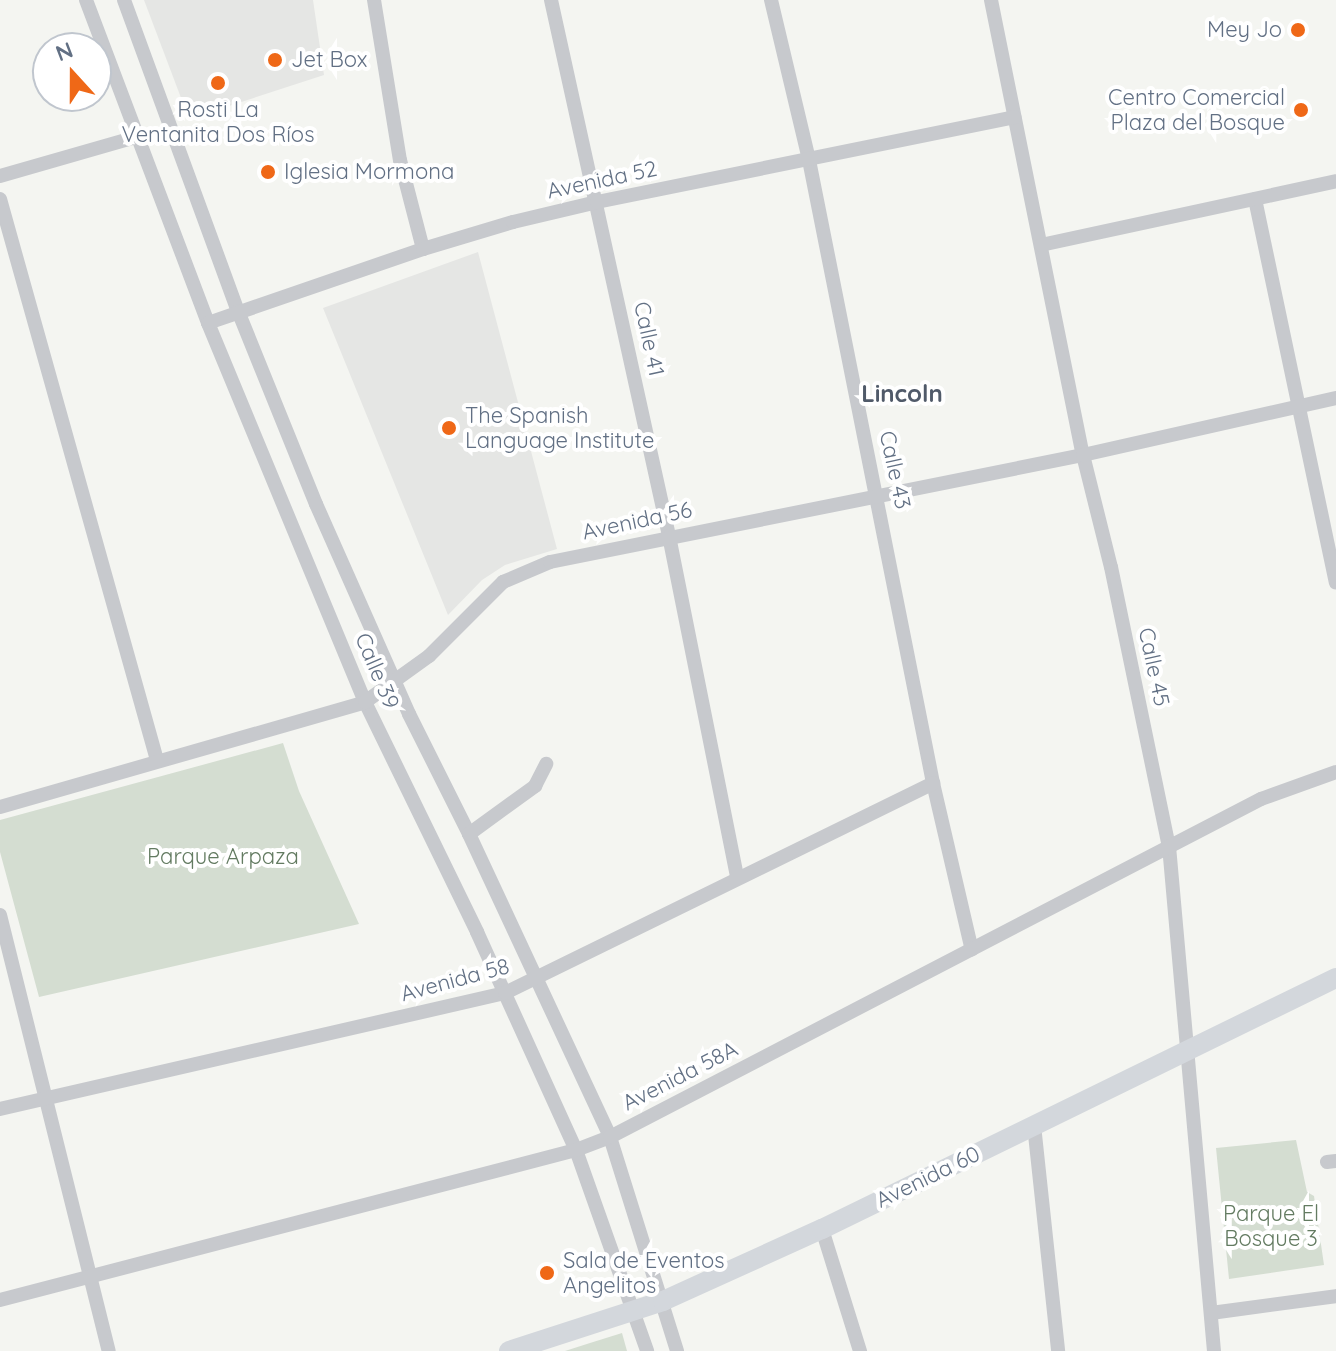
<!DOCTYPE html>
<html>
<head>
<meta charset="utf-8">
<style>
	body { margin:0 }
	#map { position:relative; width:1336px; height:1351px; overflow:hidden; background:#f4f5f1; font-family:Quicksand,sans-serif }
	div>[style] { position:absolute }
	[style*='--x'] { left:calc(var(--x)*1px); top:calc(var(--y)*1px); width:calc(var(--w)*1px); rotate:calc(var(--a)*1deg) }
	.built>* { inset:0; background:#e5e6e4 }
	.green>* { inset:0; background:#d4ddd1 }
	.street>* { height:14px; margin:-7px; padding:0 7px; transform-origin:7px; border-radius:7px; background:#c7c9cd }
	.secondary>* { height:20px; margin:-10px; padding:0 10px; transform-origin:10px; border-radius:10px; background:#d3d7dc }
	.dots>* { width:22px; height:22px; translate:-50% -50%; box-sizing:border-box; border:4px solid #fff; border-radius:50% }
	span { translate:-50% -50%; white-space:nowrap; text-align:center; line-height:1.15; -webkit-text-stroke:8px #fff; paint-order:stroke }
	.poi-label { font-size:22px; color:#627084 }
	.right { translate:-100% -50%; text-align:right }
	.left { translate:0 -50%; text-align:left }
	.street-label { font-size:22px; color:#627084 }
	.park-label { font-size:22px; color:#637b61 }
	.neighbourhood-label { font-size:24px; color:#505a69; font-weight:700 }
	.north { position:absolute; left:32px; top:32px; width:80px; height:80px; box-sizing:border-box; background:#fff; border:2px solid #c0c6ce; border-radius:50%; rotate:339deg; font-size:22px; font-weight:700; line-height:32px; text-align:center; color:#627084 }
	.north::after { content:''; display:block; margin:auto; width:28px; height:36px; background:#ef6817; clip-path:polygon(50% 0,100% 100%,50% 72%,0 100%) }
</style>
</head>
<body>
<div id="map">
	<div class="built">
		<i style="clip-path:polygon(144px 0,313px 0,324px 75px,189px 119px)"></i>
		<i style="clip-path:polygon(478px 252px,557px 549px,505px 565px,482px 580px,448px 615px,323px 308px)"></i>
	</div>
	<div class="green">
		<i style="clip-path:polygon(283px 743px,299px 791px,359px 924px,39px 997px,0 852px,0 820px)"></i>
		<i style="clip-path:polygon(1296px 1140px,1307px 1192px,1314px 1196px,1324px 1265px,1229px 1279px,1216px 1148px)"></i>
		<i style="clip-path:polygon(622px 1333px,627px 1351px,565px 1351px,590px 1343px)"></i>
	</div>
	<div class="street">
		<i style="--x:86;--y:0;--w:345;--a:69.3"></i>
		<i style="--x:208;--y:323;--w:410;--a:67.5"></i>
		<i style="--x:365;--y:702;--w:256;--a:64"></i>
		<i style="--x:477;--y:932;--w:239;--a:65.6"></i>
		<i style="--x:576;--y:1150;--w:213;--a:70.5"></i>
		<i style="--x:124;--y:0;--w:331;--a:69.9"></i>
		<i style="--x:238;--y:311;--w:208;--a:68"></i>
		<i style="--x:316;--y:504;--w:230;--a:66.1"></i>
		<i style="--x:409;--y:714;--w:134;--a:63.4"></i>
		<i style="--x:469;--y:834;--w:334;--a:65"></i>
		<i style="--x:610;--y:1137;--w:224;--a:72.6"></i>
		<i style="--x:374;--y:0;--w:162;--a:80.8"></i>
		<i style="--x:400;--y:160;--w:92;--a:75.5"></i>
		<i style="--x:551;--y:0;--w:549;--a:77.58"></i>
		<i style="--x:669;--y:536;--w:348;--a:78.7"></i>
		<i style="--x:771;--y:0;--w:164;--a:76.6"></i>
		<i style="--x:809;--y:160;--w:635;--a:78.74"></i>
		<i style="--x:933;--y:783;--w:171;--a:76.9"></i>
		<i style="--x:991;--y:0;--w:464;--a:78.6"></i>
		<i style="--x:1083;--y:455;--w:115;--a:76"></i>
		<i style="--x:1111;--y:567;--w:285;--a:78.3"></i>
		<i style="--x:1169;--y:846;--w:507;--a:84.91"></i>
		<i style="--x:0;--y:176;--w:141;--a:-16"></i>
		<i style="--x:0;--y:199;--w:583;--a:74.37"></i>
		<i style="--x:1255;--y:199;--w:392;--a:78.1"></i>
		<i style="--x:1041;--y:245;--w:302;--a:-12.2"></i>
		<i style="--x:208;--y:323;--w:227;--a:-19"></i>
		<i style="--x:423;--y:249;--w:94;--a:-16.7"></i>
		<i style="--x:513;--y:222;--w:86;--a:-13.4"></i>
		<i style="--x:597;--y:202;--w:426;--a:-11.5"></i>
		<i style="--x:0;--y:807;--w:380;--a:-16"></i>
		<i style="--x:365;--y:702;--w:79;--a:-35.7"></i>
		<i style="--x:429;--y:656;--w:105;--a:-45"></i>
		<i style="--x:503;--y:582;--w:51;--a:-23.1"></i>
		<i style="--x:550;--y:562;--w:544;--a:-11.35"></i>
		<i style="--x:1083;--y:455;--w:259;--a:-12.7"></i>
		<i style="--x:469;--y:834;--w:82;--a:-36"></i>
		<i style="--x:535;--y:786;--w:25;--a:-63"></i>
		<i style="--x:0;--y:915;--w:449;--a:76"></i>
		<i style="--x:0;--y:1109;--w:518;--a:-12.94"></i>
		<i style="--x:505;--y:993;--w:477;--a:-26.1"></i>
		<i style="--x:1034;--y:1125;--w:227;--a:83.9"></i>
		<i style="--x:1327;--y:1162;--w:9;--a:-6"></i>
		<i style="--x:822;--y:1229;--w:128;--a:72.7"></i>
		<i style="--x:0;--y:1300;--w:595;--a:-14.6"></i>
		<i style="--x:576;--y:1150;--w:36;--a:-21"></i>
		<i style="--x:610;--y:1137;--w:734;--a:-27.44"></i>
		<i style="--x:1261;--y:799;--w:80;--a:-19.8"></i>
		<i style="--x:1211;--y:1313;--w:126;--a:-7.7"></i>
	</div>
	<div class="secondary">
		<i style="--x:509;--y:1351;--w:162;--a:-18"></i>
		<i style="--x:663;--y:1301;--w:175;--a:-24.4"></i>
		<i style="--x:822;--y:1229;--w:572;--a:-26.03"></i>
	</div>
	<div class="dots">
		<i style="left:1298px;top:30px;background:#ef6817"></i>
		<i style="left:275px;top:60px;background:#ef6817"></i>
		<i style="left:218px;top:83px;background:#ef6817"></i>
		<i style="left:1301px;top:110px;background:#ef6817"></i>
		<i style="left:268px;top:172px;background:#ef6817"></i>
		<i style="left:449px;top:428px;background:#ef6817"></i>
		<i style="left:547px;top:1273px;background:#ef6817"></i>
	</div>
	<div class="poi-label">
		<span class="right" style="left:1282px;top:30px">Mey Jo</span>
		<span class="left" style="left:291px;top:60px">Jet Box</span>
		<span class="right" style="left:1285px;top:110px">Centro Comercial<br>Plaza del Bosque</span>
		<span style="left:218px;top:122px">Rosti La<br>Ventanita Dos Ríos</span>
		<span class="left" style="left:284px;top:172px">Iglesia Mormona</span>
		<span class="left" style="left:465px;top:428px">The Spanish<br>Language Institute</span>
		<span class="left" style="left:563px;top:1273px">Sala de Eventos<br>Angelitos</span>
	</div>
	<div class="street-label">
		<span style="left:602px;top:180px;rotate:-12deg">Avenida 52</span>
		<span style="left:649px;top:339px;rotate:78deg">Calle 41</span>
		<span style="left:895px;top:470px;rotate:78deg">Calle 43</span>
		<span style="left:637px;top:521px;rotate:-12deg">Avenida 56</span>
		<span style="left:1154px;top:667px;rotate:78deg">Calle 45</span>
		<span style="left:377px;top:671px;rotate:67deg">Calle 39</span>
		<span style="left:455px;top:980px;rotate:-15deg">Avenida 58</span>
		<span style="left:680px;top:1076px;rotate:-27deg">Avenida 58A</span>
		<span style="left:928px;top:1177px;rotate:-26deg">Avenida 60</span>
	</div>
	<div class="park-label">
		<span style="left:223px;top:857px">Parque Arpaza</span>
		<span style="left:1271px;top:1226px">Parque El<br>Bosque 3</span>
	</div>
	<div class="neighbourhood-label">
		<span style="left:902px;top:394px">Lincoln</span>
	</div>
	<div class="north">N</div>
</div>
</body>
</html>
